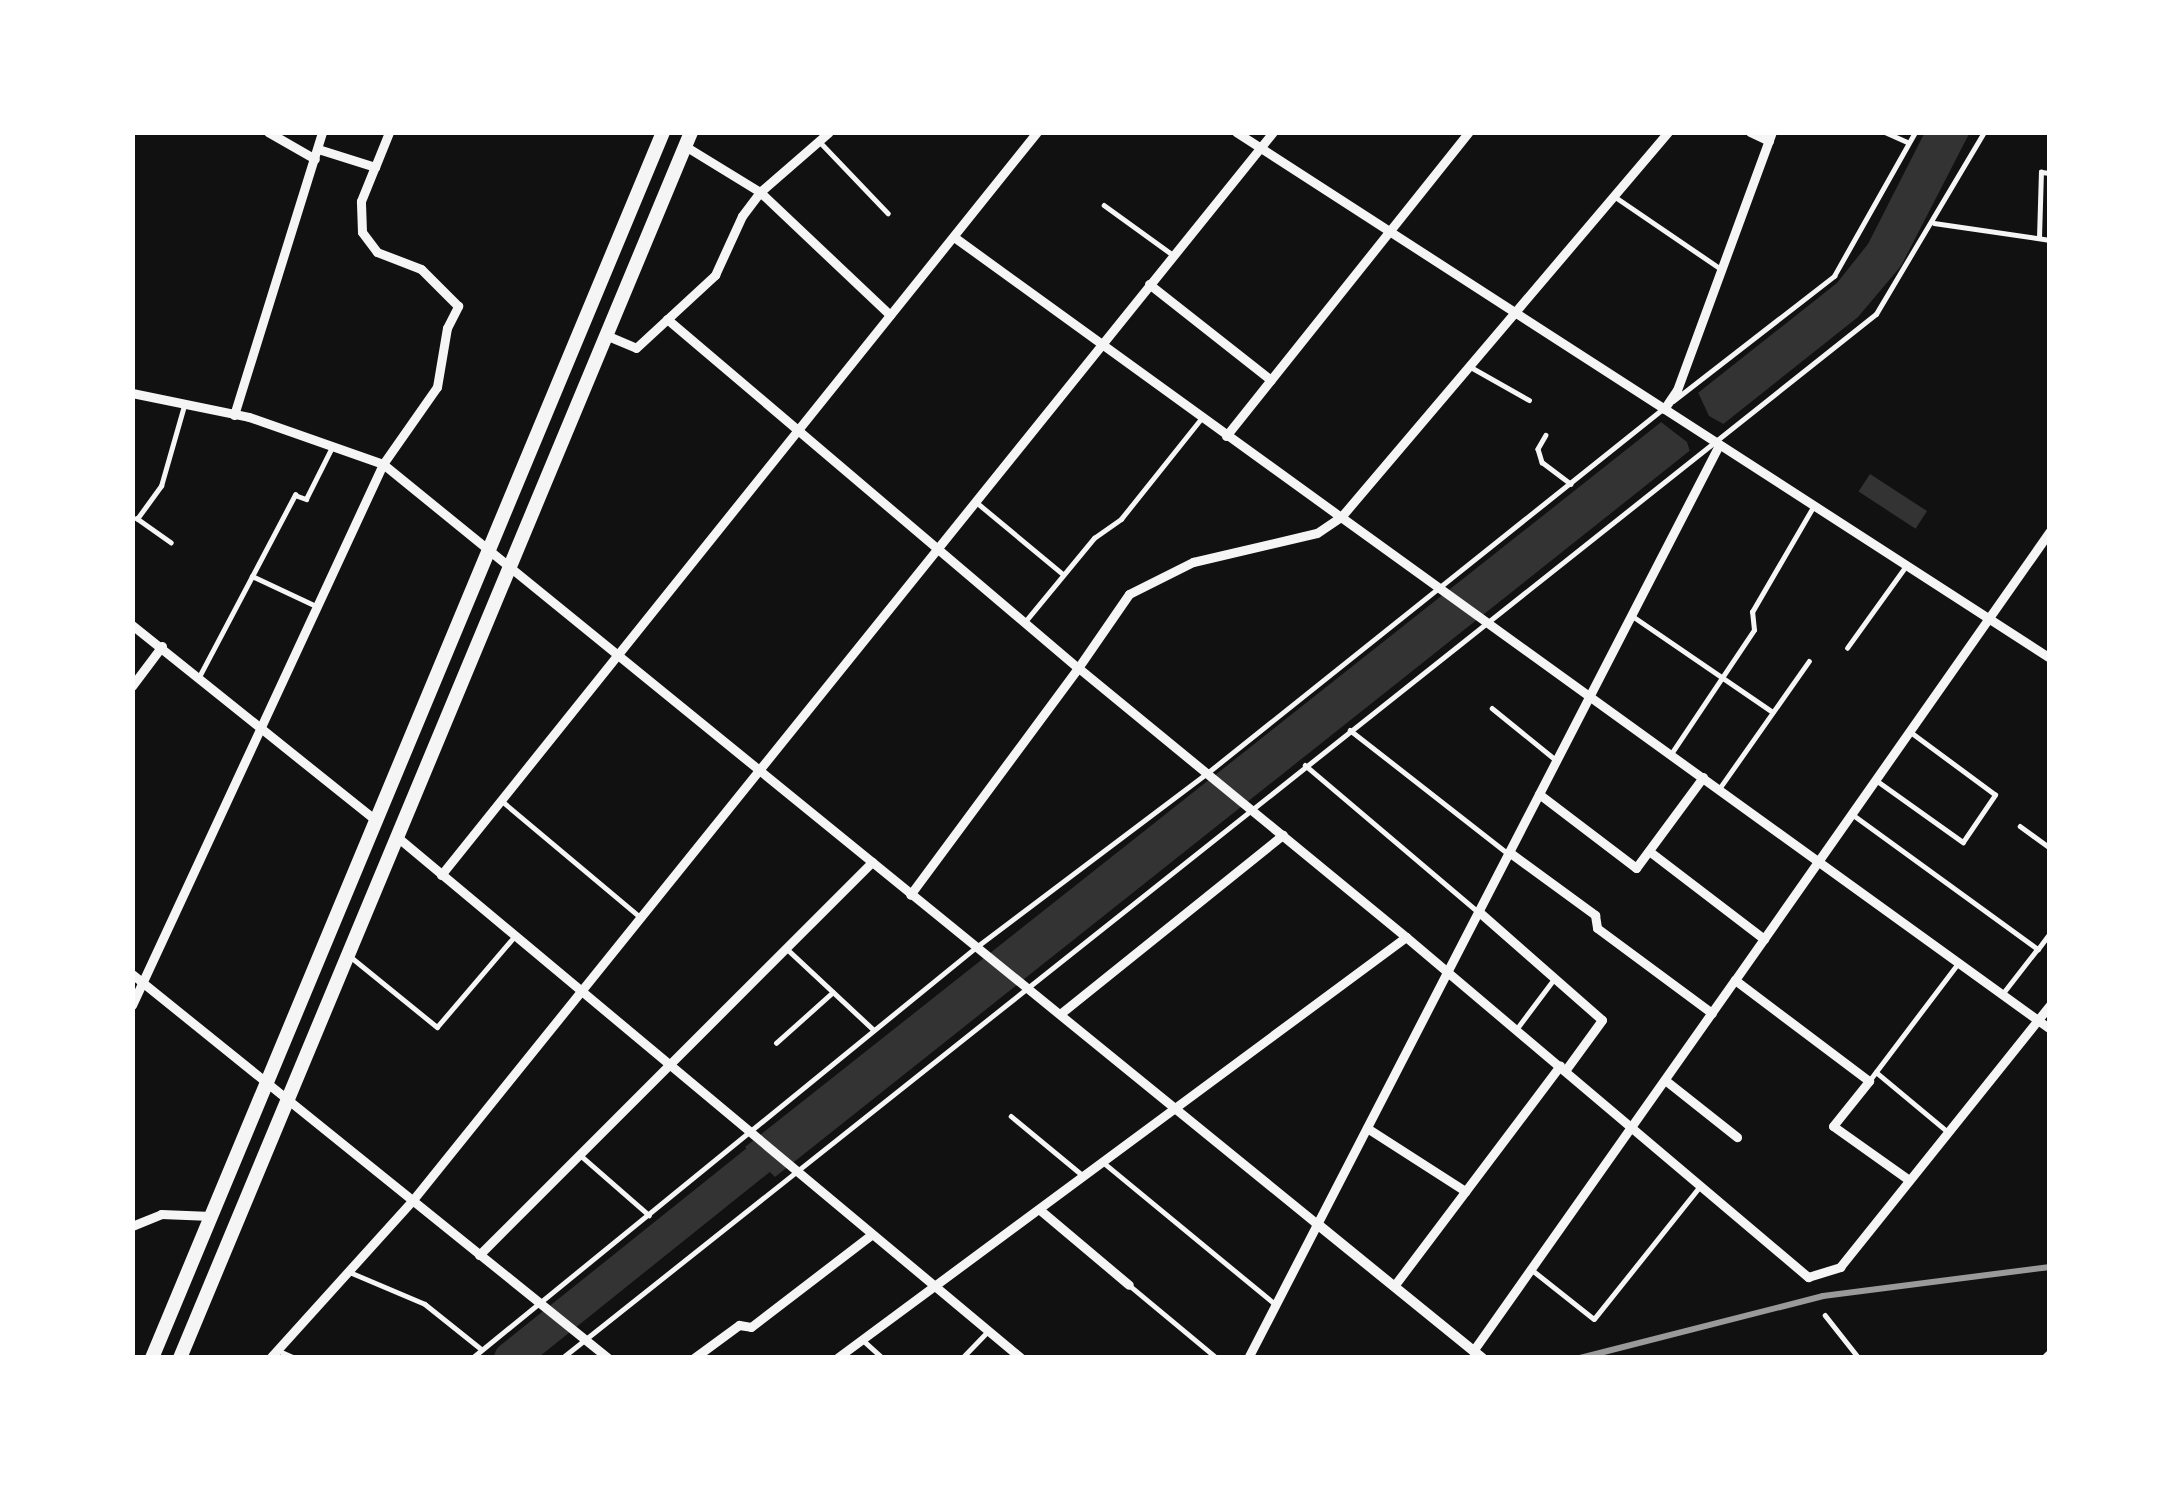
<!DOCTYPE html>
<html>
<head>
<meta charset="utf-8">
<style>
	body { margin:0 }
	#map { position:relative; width:2182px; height:1490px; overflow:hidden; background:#111; font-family:Lora,serif }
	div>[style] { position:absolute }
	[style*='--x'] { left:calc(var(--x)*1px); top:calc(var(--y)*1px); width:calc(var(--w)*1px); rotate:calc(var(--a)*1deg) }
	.water>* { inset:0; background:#333; transform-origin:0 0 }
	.pier>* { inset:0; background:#111 }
	.river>* { height:33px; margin:-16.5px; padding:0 16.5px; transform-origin:16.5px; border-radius:16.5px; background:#333 }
	.service>* { height:4.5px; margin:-2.25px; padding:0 2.25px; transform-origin:2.25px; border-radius:2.25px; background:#f5f5f5 }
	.minor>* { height:9px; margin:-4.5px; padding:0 4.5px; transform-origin:4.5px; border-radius:4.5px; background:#f5f5f5 }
	.tertiary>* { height:10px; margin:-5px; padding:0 5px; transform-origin:5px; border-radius:5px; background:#f5f5f5 }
	.primary>* { height:14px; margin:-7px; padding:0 7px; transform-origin:7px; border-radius:7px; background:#f5f5f5 }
	.rail>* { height:6px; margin:-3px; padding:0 3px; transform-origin:3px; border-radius:3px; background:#9a9a9a }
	span { translate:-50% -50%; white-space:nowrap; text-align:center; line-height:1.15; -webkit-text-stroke:10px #fff; paint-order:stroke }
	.frame { position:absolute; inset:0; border:135px solid #fff; pointer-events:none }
</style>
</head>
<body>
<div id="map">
	<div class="water">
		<i style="clip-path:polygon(1925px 132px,1970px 132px,1901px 266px,1858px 317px,775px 1177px,745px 1147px,1837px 283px,1868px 244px)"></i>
		<i style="left:1870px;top:474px;width:68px;height:21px;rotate:33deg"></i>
	</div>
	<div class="pier">
		<i style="clip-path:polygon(1696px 388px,1709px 416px,1727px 426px,1691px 455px,1687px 442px,1657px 419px)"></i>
	</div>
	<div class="river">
		<i style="--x:510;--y:1358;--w:359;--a:-38.7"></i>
	</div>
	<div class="service">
		<i style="--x:1885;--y:132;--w:24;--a:24"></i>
		<i style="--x:821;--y:143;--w:97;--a:46.3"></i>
		<i style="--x:1614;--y:196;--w:126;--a:34.3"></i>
		<i style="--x:1104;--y:205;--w:85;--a:35.9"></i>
		<i style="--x:1934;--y:223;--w:117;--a:8.3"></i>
		<i style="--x:2039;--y:238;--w:66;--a:-88.3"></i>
		<i style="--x:2041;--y:172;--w:9;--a:6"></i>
		<i style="--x:1469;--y:366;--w:69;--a:29.5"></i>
		<i style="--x:1673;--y:401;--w:204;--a:-37.8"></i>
		<i style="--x:1834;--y:276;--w:165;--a:-60.6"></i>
		<i style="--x:1546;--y:435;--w:16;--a:120"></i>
		<i style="--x:1538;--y:449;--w:14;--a:73"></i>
		<i style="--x:1542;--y:462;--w:36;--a:37"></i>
		<i style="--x:975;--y:501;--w:114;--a:39.7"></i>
		<i style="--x:171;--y:543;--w:42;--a:-144.8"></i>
		<i style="--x:137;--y:519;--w:41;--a:-54"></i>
		<i style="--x:161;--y:486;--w:83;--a:-74"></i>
		<i style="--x:252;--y:576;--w:71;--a:25.1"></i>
		<i style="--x:1634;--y:617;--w:168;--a:34.4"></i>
		<i style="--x:1024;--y:623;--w:110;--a:-50.5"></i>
		<i style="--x:1094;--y:538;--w:33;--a:-35"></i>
		<i style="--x:1121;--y:519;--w:127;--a:-51.4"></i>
		<i style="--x:1847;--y:648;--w:101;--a:-54.3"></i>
		<i style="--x:200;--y:675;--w:204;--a:-62.2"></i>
		<i style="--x:295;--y:495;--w:12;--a:20"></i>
		<i style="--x:306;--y:499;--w:60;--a:-63.4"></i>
		<i style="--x:1492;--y:708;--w:82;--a:39.1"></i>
		<i style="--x:1350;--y:730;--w:198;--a:38"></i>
		<i style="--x:1671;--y:754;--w:149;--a:-56.2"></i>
		<i style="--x:1754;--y:630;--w:18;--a:-96"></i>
		<i style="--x:1752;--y:612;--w:121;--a:-59.8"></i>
		<i style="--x:1305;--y:765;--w:223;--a:40.3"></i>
		<i style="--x:1876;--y:780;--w:107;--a:35.5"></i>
		<i style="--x:1963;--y:842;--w:57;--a:-55.8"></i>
		<i style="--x:1995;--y:795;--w:106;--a:-143.5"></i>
		<i style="--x:1719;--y:789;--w:156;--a:-54.9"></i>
		<i style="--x:502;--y:801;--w:179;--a:40"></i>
		<i style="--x:1852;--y:814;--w:230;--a:36"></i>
		<i style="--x:2038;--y:949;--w:57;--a:127.9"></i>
		<i style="--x:2020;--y:826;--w:37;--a:36"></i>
		<i style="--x:786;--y:948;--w:120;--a:43"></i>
		<i style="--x:2038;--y:949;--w:20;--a:-53"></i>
		<i style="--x:351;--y:957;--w:111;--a:39.1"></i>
		<i style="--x:437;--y:1027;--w:118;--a:-49.5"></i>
		<i style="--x:1518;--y:1027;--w:60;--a:-53.1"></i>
		<i style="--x:776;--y:1043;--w:76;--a:-41.8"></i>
		<i style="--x:1876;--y:1072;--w:94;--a:39.8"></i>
		<i style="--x:1869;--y:1081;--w:144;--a:-52.9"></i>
		<i style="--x:1011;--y:1116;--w:91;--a:39.6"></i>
		<i style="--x:579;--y:1154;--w:93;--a:41.1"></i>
		<i style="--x:1104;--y:1163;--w:222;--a:39.5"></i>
		<i style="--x:1531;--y:1269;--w:80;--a:38.4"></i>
		<i style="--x:1594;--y:1319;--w:170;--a:-51.4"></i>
		<i style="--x:352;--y:1273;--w:79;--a:23"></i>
		<i style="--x:425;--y:1304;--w:70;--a:38.7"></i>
		<i style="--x:1129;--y:1285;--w:114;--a:39.7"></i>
		<i style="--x:1825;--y:1315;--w:55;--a:51.7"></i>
		<i style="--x:865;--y:1342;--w:24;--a:42"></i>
		<i style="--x:277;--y:1350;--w:20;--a:24"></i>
		<i style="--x:472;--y:1358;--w:649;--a:-39.18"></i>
		<i style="--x:975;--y:948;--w:289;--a:-37"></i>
		<i style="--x:1206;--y:774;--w:586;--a:-38.63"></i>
		<i style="--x:562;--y:1358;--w:1678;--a:-38.47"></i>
		<i style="--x:1876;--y:314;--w:212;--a:-59.3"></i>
		<i style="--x:962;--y:1358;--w:36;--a:-46"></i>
	</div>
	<div class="minor">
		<i style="--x:268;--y:132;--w:54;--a:29.9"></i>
		<i style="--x:1236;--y:132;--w:969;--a:32.87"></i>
		<i style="--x:1750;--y:132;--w:21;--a:25"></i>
		<i style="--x:685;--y:146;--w:88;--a:31.5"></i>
		<i style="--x:760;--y:192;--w:179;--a:43.4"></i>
		<i style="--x:318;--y:149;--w:60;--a:17.5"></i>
		<i style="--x:375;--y:167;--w:38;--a:-68"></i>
		<i style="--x:954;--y:237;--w:478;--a:35.9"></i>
		<i style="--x:1341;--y:517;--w:505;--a:-49.66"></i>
		<i style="--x:1149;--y:284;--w:155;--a:38.2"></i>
		<i style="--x:667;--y:319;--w:539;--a:40.34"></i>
		<i style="--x:1078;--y:668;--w:90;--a:-55.4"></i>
		<i style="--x:1129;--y:594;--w:72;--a:-26.6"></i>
		<i style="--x:1193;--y:562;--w:127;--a:-13.2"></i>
		<i style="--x:1317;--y:533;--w:29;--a:-34"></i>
		<i style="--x:1341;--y:517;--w:875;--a:35.83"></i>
		<i style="--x:608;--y:336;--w:30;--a:23"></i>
		<i style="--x:636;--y:348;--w:108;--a:-42.7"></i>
		<i style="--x:715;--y:275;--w:65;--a:-65.4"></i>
		<i style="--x:742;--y:216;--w:30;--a:-53"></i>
		<i style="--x:760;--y:192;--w:91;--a:-41"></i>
		<i style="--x:132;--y:393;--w:119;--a:11.6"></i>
		<i style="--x:249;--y:417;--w:142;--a:19.3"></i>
		<i style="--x:383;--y:464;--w:1203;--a:39.13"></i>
		<i style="--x:1664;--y:409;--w:23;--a:-56"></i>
		<i style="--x:1677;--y:390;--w:275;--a:-69.8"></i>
		<i style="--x:234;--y:415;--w:296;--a:-72.7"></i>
		<i style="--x:1226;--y:436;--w:389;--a:-51.4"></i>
		<i style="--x:132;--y:625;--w:314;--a:38.7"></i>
		<i style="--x:132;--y:686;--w:50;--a:-53.1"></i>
		<i style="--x:1539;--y:794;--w:122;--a:37.3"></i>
		<i style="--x:1636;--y:868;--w:113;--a:-53.6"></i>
		<i style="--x:396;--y:836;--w:814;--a:39.87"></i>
		<i style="--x:1649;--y:851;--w:145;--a:37.4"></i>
		<i style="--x:1509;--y:852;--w:107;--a:36.2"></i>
		<i style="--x:1595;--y:915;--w:13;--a:81"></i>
		<i style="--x:1597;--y:928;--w:143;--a:36.5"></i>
		<i style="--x:441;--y:875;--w:953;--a:-51.27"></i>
		<i style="--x:1478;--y:911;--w:165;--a:41.3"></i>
		<i style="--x:1602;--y:1020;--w:63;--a:126"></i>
		<i style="--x:1406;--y:937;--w:527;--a:40.22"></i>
		<i style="--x:1808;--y:1277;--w:34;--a:-17"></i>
		<i style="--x:1840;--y:1267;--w:336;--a:-51.3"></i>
		<i style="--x:132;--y:974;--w:612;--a:38.89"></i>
		<i style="--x:132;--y:1005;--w:596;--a:-65.11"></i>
		<i style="--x:383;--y:464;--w:94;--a:-55"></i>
		<i style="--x:437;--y:387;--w:60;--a:-80.4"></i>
		<i style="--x:447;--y:328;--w:25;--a:-63"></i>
		<i style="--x:458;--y:306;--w:52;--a:-135"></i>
		<i style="--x:421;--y:269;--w:47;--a:-158.9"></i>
		<i style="--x:377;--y:252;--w:25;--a:-127"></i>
		<i style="--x:362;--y:232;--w:31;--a:-92"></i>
		<i style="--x:361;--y:201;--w:37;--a:-68"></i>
		<i style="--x:1060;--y:1014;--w:286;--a:-38.8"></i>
		<i style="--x:1665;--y:1080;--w:92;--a:38.4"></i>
		<i style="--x:1367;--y:1128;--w:117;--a:32.7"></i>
		<i style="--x:1909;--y:1180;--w:93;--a:-144.6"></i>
		<i style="--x:1833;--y:1126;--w:58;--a:-51.3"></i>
		<i style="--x:1869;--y:1081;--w:168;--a:-143"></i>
		<i style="--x:1735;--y:980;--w:548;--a:-54.95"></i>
		<i style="--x:1040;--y:1210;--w:116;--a:40.1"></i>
		<i style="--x:132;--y:1226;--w:31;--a:-22"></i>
		<i style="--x:161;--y:1214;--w:50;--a:2.3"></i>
		<i style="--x:479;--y:1255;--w:556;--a:-45"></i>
		<i style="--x:1394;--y:1286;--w:276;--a:-53"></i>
		<i style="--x:1473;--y:1351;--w:454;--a:-54.8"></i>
		<i style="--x:270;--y:1358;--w:212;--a:-47.9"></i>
		<i style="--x:412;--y:1201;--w:1373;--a:-51.15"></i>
		<i style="--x:694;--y:1358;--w:56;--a:-36.3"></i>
		<i style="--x:739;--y:1325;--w:12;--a:9"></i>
		<i style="--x:751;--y:1327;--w:151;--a:-37.5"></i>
		<i style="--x:837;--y:1358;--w:708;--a:-36.5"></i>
		<i style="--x:1406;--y:937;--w:424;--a:-140.6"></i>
		<i style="--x:1078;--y:668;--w:282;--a:126.5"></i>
		<i style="--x:1248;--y:1358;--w:1027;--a:-62.71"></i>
	</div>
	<div class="tertiary">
		<i style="--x:1316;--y:1223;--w:214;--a:39.1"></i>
		<i style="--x:2047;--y:1358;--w:4;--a:-45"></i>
	</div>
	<div class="primary">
		<i style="--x:152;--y:1358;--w:1328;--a:-67.37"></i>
		<i style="--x:180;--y:1358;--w:1328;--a:-67.37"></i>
	</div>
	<div class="rail">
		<i style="--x:1580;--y:1358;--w:251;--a:-14.3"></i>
		<i style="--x:1823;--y:1296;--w:229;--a:-7.3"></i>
	</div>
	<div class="frame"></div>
</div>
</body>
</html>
